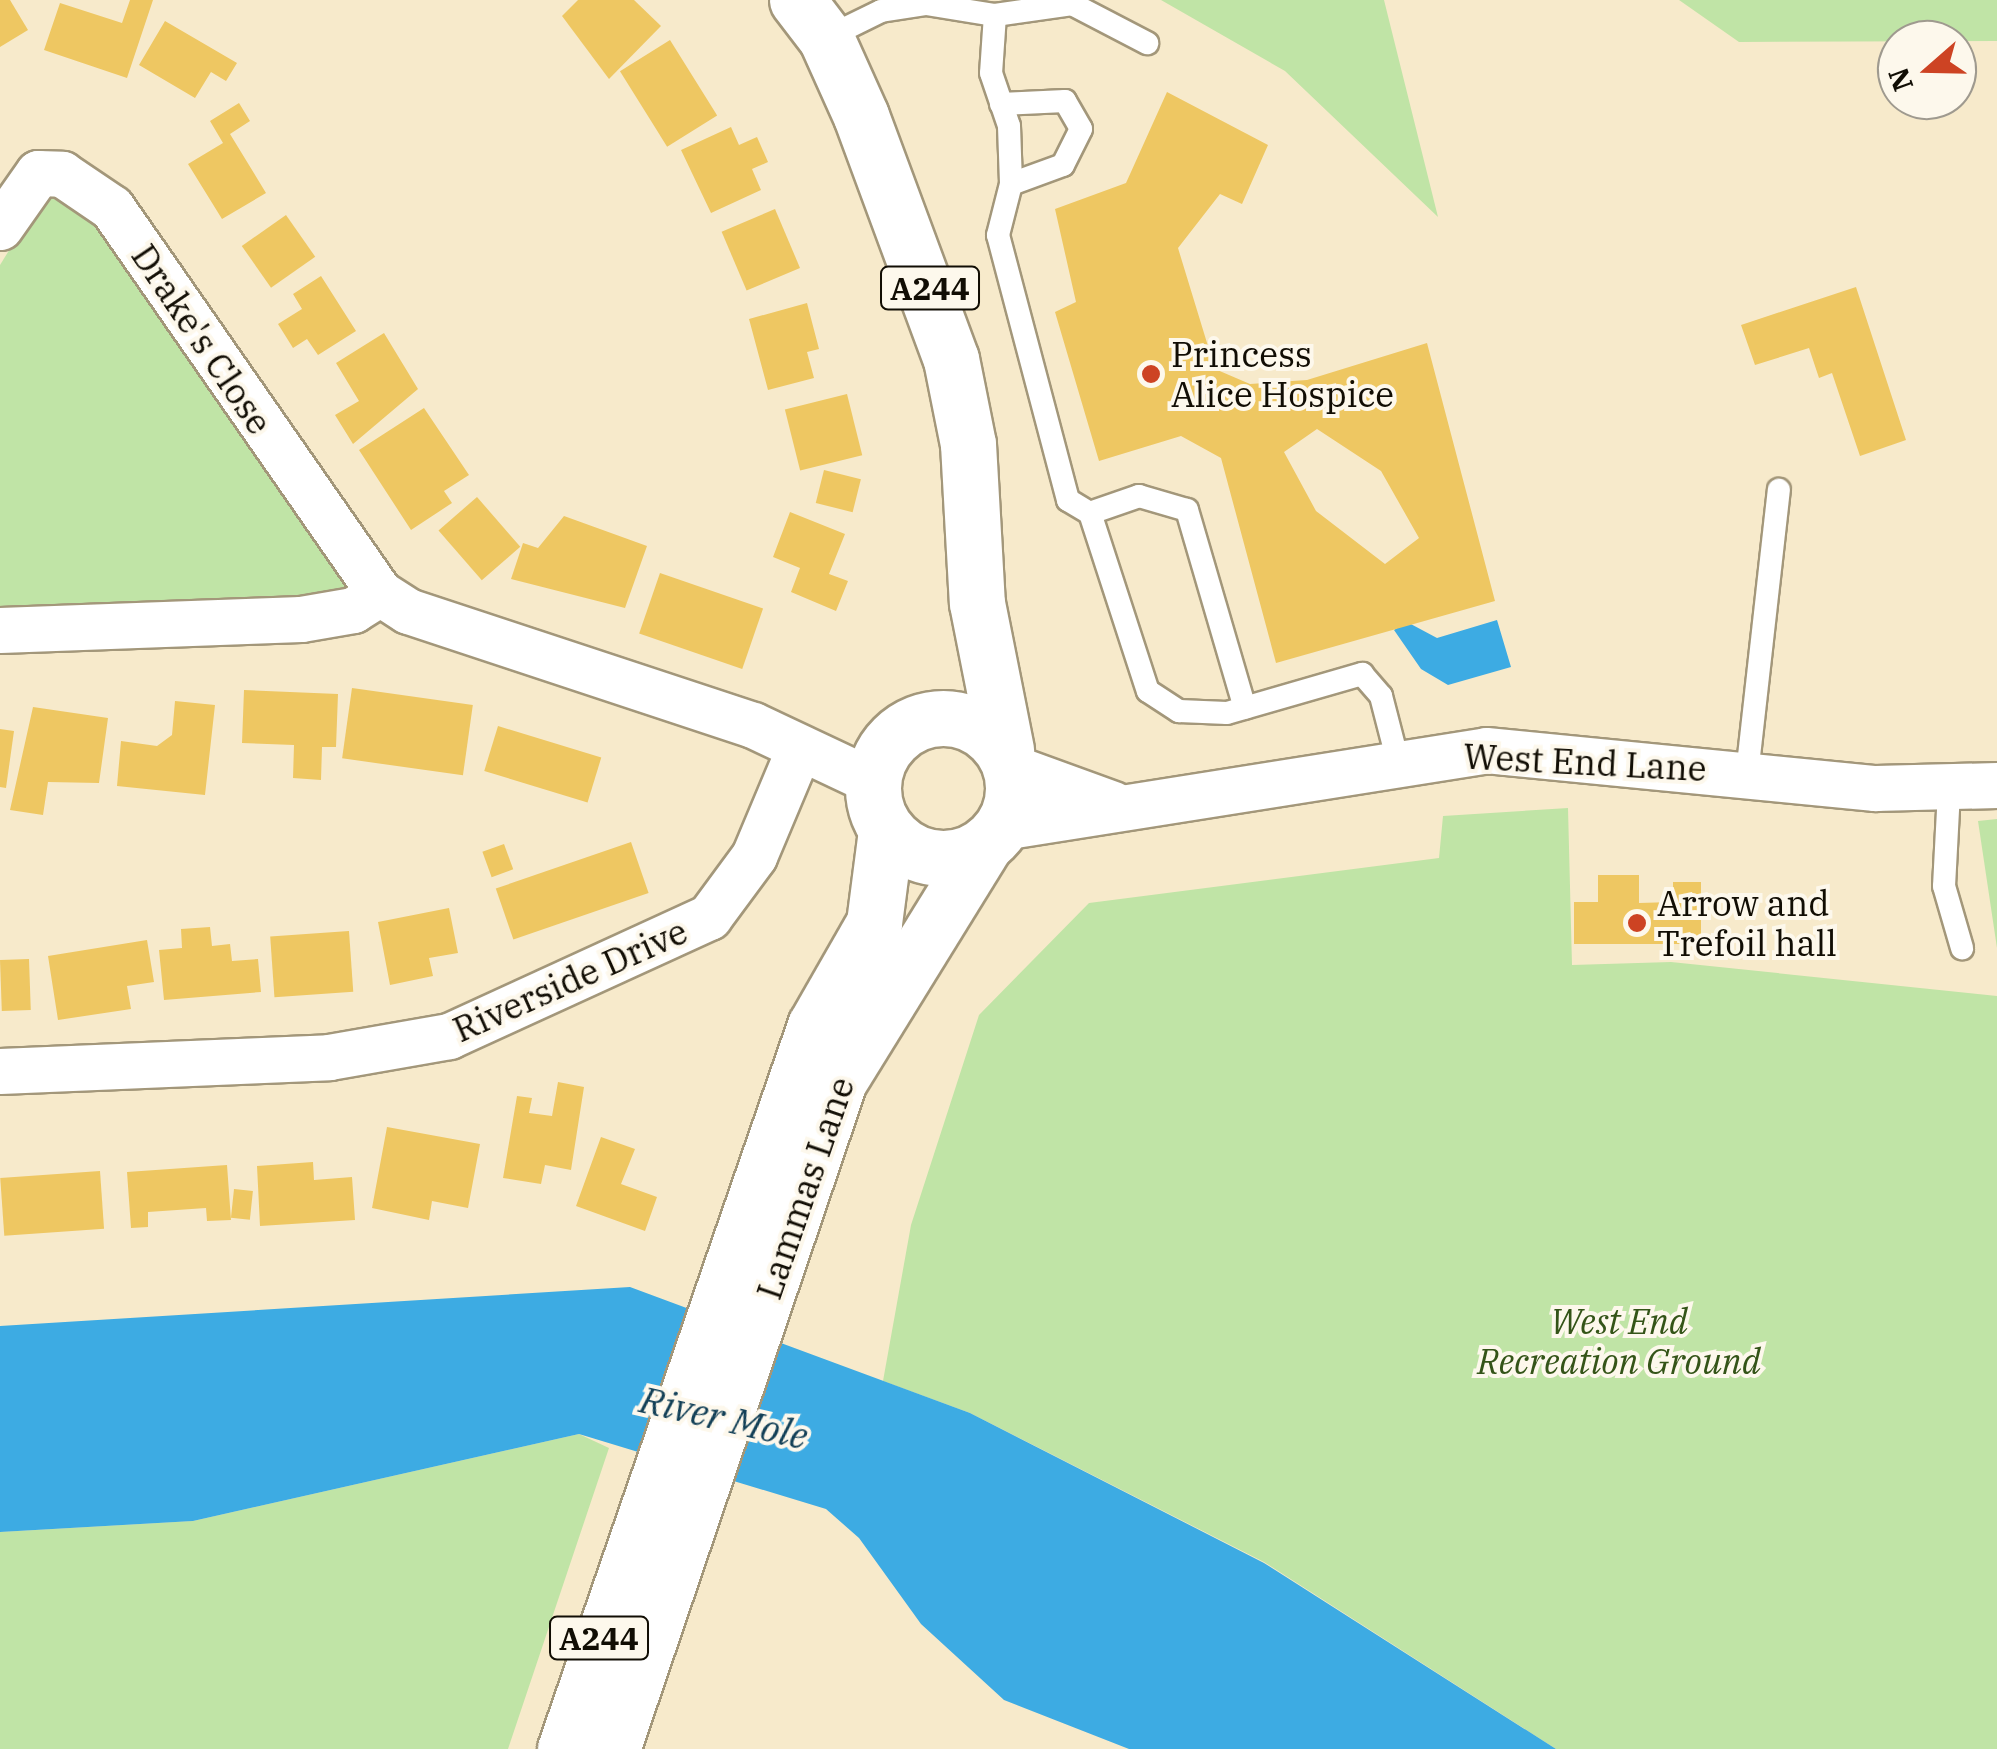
<!DOCTYPE html>
<html>
<head>
<meta charset="utf-8">
<style>
	body { margin:0 }
	#map { position:relative; width:1997px; height:1749px; overflow:hidden; background:#f7eacb; font-family:"IBM Plex Serif",serif }
	div>[style] { position:absolute }
	[style*='--x'] { left:calc(var(--x)*1px); top:calc(var(--y)*1px); width:calc(var(--w)*1px); rotate:calc(var(--a)*1deg) }
	.green>* { inset:0; background:#c0e4a6 }
	.water>* { inset:0; background:#3dabe3 }
	.building>* { inset:0; background:#eec762; transform-origin:0 0 }
	.roads { filter:drop-shadow(2px 0 #a3977a) drop-shadow(-2px 0 #a3977a) drop-shadow(0 2px #a3977a) drop-shadow(0 -2px #a3977a) }
	.lane>* { height:22px; margin:-11px; padding:0 11px; transform-origin:11px; border-radius:11px; background:#fff }
	.street>* { height:45px; margin:-22.5px; padding:0 22.5px; transform-origin:22.5px; border-radius:22.5px; background:#fff }
	.primary>* { height:55px; margin:-27.5px; padding:0 27.5px; transform-origin:27.5px; border-radius:27.5px; background:#fff }
	.primary>.ring { margin:-27.5px; padding:0; box-sizing:content-box; background:none; border:55px solid #fff; border-radius:50% }
	.dots>* { width:28px; height:28px; translate:-50% -50%; box-sizing:border-box; border:5px solid #fdf8ec; border-radius:50% }
	span { translate:-50% -50%; white-space:nowrap; text-align:center; line-height:1.15; -webkit-text-stroke:8px #fdf8ec; paint-order:stroke }
	.shield-label span { padding:2px 8px; background:#fdf8ec; border:2px solid; border-radius:8px; -webkit-text-stroke-width:0 }
	.shield-label { font-size:32px; color:#110d04; font-weight:700 }
	.street-label { font-size:35px; color:#110d04 }
	.poi-label { font-size:35px; color:#110d04 }
	.left { translate:0 -50%; text-align:left }
	.park-label { font-size:35px; color:#345418; font-style:italic }
	.water-label { font-size:38px; color:#134057; font-style:italic }
	.north { position:absolute; left:1877px; top:20px; width:100px; height:100px; box-sizing:border-box; background:#fdf8ec; border:2px solid #9f9a8f; border-radius:50%; rotate:250deg; font-size:28px; font-weight:700; line-height:40px; text-align:center; color:#110d04 }
	.north::after { content:''; display:block; margin:auto; width:35px; height:45px; background:#cd4323; clip-path:polygon(50% 0,100% 100%,50% 72%,0 100%) }
</style>
</head>
<body>
<div id="map">
	<div class="green">
		<i style="clip-path:polygon(1161px 0,1384px 0,1438px 217px,1285px 71px)"></i>
		<i style="clip-path:polygon(1679px 0,1997px 0,1997px 41px,1739px 42px)"></i>
		<i style="clip-path:polygon(44px 194px,104px 224px,355px 584px,335px 596px,0 614px,0 265px)"></i>
		<i style="clip-path:polygon(1568px 808px,1572px 965px,1671px 962px,1997px 996px,1997px 1749px,1556px 1749px,1264px 1562px,970px 1413px,883px 1381px,911px 1225px,979px 1015px,1089px 903px,1439px 858px,1443px 816px)"></i>
		<i style="clip-path:polygon(1997px 819px,1997px 948px,1978px 821px)"></i>
		<i style="clip-path:polygon(579px 1434px,609px 1448px,508px 1749px,0 1749px,0 1532px,193px 1521px)"></i>
	</div>
	<div class="water">
		<i style="clip-path:polygon(1497px 620px,1511px 667px,1448px 685px,1421px 669px,1394px 630px,1407px 622px,1437px 638px)"></i>
		<i style="clip-path:polygon(630px 1287px,970px 1413px,1264px 1563px,1556px 1749px,1129px 1749px,1004px 1700px,921px 1624px,859px 1538px,826px 1509px,579px 1434px,193px 1521px,0 1532px,0 1326px)"></i>
	</div>
	<div class="building">
		<i style="clip-path:polygon(0 0,10px 0,28px 30px,0 47px)"></i>
		<i style="clip-path:polygon(130px 0,153px 0,127px 78px,44px 50px,60px 3px,122px 23px)"></i>
		<i style="clip-path:polygon(578px 0,634px 0,661px 26px,609px 79px,562px 16px)"></i>
		<i style="clip-path:polygon(165px 21px,237px 63px,226px 81px,211px 72px,195px 98px,139px 65px)"></i>
		<i style="left:670px;top:40px;width:89px;height:59px;rotate:58deg"></i>
		<i style="clip-path:polygon(evenodd,1167px 92px,1268px 145px,1242px 204px,1220px 194px,1178px 248px,1215px 369px,1250px 384px,1307px 380px,1427px 343px,1495px 601px,1276px 663px,1221px 458px,1181px 436px,1099px 461px,1055px 312px,1076px 302px,1055px 209px,1126px 183px,1167px 92px,1317px 429px,1381px 471px,1419px 538px,1385px 564px,1316px 511px,1284px 452px,1317px 429px)"></i>
		<i style="clip-path:polygon(239px 103px,250px 121px,230px 134px,266px 193px,222px 219px,188px 164px,223px 143px,210px 121px)"></i>
		<i style="clip-path:polygon(731px 127px,739px 145px,757px 137px,768px 162px,752px 169px,761px 190px,711px 213px,681px 150px)"></i>
		<i style="left:775px;top:209px;width:64px;height:58px;rotate:67deg"></i>
		<i style="left:286px;top:215px;width:51px;height:54px;rotate:55deg"></i>
		<i style="clip-path:polygon(321px 276px,356px 331px,318px 355px,307px 339px,293px 348px,278px 324px,302px 309px,293px 294px)"></i>
		<i style="clip-path:polygon(1856px 287px,1906px 440px,1860px 456px,1832px 373px,1819px 378px,1809px 348px,1755px 365px,1741px 325px)"></i>
		<i style="clip-path:polygon(807px 303px,819px 349px,807px 352px,814px 378px,768px 390px,749px 319px)"></i>
		<i style="clip-path:polygon(384px 333px,418px 389px,353px 444px,335px 415px,359px 401px,336px 363px)"></i>
		<i style="left:847px;top:394px;width:63px;height:64px;rotate:76deg"></i>
		<i style="clip-path:polygon(424px 408px,469px 475px,444px 491px,452px 503px,411px 530px,359px 450px)"></i>
		<i style="left:824px;top:470px;width:38px;height:34px;rotate:14deg"></i>
		<i style="left:477px;top:497px;width:66px;height:51px;rotate:49deg"></i>
		<i style="clip-path:polygon(790px 512px,845px 534px,829px 574px,848px 581px,836px 611px,791px 592px,800px 568px,773px 557px)"></i>
		<i style="clip-path:polygon(564px 516px,647px 546px,625px 608px,511px 579px,523px 543px,538px 548px)"></i>
		<i style="left:660px;top:573px;width:109px;height:64px;rotate:19deg"></i>
		<i style="left:352px;top:688px;width:122px;height:71px;rotate:8deg"></i>
		<i style="clip-path:polygon(244px 690px,338px 694px,336px 747px,322px 747px,321px 780px,293px 778px,294px 745px,242px 743px)"></i>
		<i style="clip-path:polygon(175px 701px,215px 705px,205px 795px,117px 786px,121px 741px,157px 746px,172px 735px)"></i>
		<i style="clip-path:polygon(33px 707px,108px 718px,99px 783px,48px 782px,43px 815px,10px 810px)"></i>
		<i style="left:498px;top:726px;width:108px;height:47px;rotate:17deg"></i>
		<i style="clip-path:polygon(0 729px,14px 731px,6px 788px,0 787px)"></i>
		<i style="left:631px;top:842px;width:54px;height:143px;rotate:71deg"></i>
		<i style="left:504px;top:844px;width:27px;height:23px;rotate:70deg"></i>
		<i style="clip-path:polygon(1598px 875px,1639px 875px,1639px 903px,1673px 902px,1673px 882px,1701px 882px,1701px 944px,1574px 944px,1574px 902px,1598px 902px)"></i>
		<i style="clip-path:polygon(449px 908px,458px 953px,429px 958px,433px 976px,390px 985px,378px 922px)"></i>
		<i style="clip-path:polygon(210px 927px,212px 946px,230px 944px,232px 961px,258px 959px,261px 992px,164px 1000px,159px 950px,182px 948px,181px 929px)"></i>
		<i style="left:349px;top:931px;width:61px;height:79px;rotate:86deg"></i>
		<i style="clip-path:polygon(147px 940px,154px 982px,127px 986px,131px 1009px,58px 1020px,48px 956px)"></i>
		<i style="left:29px;top:959px;width:51px;height:29px;rotate:88deg"></i>
		<i style="clip-path:polygon(558px 1082px,584px 1087px,571px 1170px,545px 1165px,541px 1184px,503px 1178px,517px 1096px,532px 1098px,529px 1113px,552px 1116px)"></i>
		<i style="clip-path:polygon(387px 1127px,480px 1144px,468px 1208px,432px 1201px,429px 1220px,372px 1208px)"></i>
		<i style="clip-path:polygon(601px 1137px,635px 1149px,621px 1184px,657px 1197px,645px 1231px,576px 1206px)"></i>
		<i style="clip-path:polygon(313px 1162px,314px 1180px,352px 1177px,355px 1220px,260px 1226px,257px 1166px)"></i>
		<i style="clip-path:polygon(227px 1165px,231px 1220px,207px 1221px,206px 1208px,148px 1212px,148px 1227px,131px 1228px,127px 1172px)"></i>
		<i style="left:100px;top:1171px;width:58px;height:100px;rotate:86deg"></i>
		<i style="left:234px;top:1189px;width:19px;height:29px;rotate:6deg"></i>
	</div>
	<div class="roads">
		<div class="lane">
			<i style="--x:995;--y:15;--w:58;--a:93.9"></i>
			<i style="--x:991;--y:73;--w:56;--a:71.2"></i>
			<i style="--x:1009;--y:126;--w:58;--a:88"></i>
			<i style="--x:1011;--y:184;--w:53;--a:104.3"></i>
			<i style="--x:998;--y:235;--w:274;--a:75.2"></i>
			<i style="--x:1068;--y:500;--w:26;--a:31"></i>
			<i style="--x:1090;--y:513;--w:187;--a:72"></i>
			<i style="--x:1148;--y:691;--w:37;--a:33"></i>
			<i style="--x:1179;--y:711;--w:48;--a:2.4"></i>
			<i style="--x:1227;--y:713;--w:141;--a:-16.1"></i>
			<i style="--x:1362;--y:674;--w:29;--a:49"></i>
			<i style="--x:1381;--y:696;--w:64;--a:75.5"></i>
			<i style="--x:826;--y:38;--w:61;--a:-26.1"></i>
			<i style="--x:881;--y:11;--w:46;--a:-8.8"></i>
			<i style="--x:926;--y:4;--w:70;--a:9.1"></i>
			<i style="--x:995;--y:15;--w:78;--a:-8.1"></i>
			<i style="--x:1072;--y:4;--w:85;--a:27.5"></i>
			<i style="--x:1001;--y:104;--w:64;--a:-2.7"></i>
			<i style="--x:1065;--y:101;--w:32;--a:60"></i>
			<i style="--x:1081;--y:129;--w:40;--a:116.6"></i>
			<i style="--x:1063;--y:165;--w:55;--a:159.9"></i>
			<i style="--x:1090;--y:513;--w:52;--a:-19.1"></i>
			<i style="--x:1139;--y:496;--w:50;--a:16.3"></i>
			<i style="--x:1187;--y:510;--w:206;--a:73.7"></i>
			<i style="--x:1747;--y:774;--w:286;--a:-83.6"></i>
			<i style="--x:1949;--y:791;--w:95;--a:93"></i>
			<i style="--x:1944;--y:886;--w:65;--a:73.8"></i>
		</div>
		<div class="street">
			<i style="--x:0;--y:227;--w:66;--a:-54.9"></i>
			<i style="--x:38;--y:173;--w:24;--a:2"></i>
			<i style="--x:62;--y:174;--w:60;--a:34.2"></i>
			<i style="--x:112;--y:208;--w:469;--a:55.2"></i>
			<i style="--x:380;--y:593;--w:33;--a:33"></i>
			<i style="--x:408;--y:611;--w:363;--a:18.3"></i>
			<i style="--x:753;--y:725;--w:132;--a:25.2"></i>
			<i style="--x:0;--y:630;--w:301;--a:-2.1"></i>
			<i style="--x:301;--y:619;--w:53;--a:-9.8"></i>
			<i style="--x:353;--y:610;--w:32;--a:-32"></i>
			<i style="--x:1011;--y:767;--w:109;--a:19.9"></i>
			<i style="--x:1002;--y:827;--w:490;--a:-9"></i>
			<i style="--x:1486;--y:750;--w:391;--a:5.6"></i>
			<i style="--x:1875;--y:788;--w:122;--a:-1.4"></i>
			<i style="--x:0;--y:1071;--w:329;--a:-2.4"></i>
			<i style="--x:329;--y:1057;--w:122;--a:-9.9"></i>
			<i style="--x:449;--y:1036;--w:286;--a:-24.6"></i>
			<i style="--x:709;--y:917;--w:76;--a:-53.6"></i>
			<i style="--x:754;--y:856;--w:116;--a:-67.2"></i>
		</div>
		<div class="primary">
			<i style="--x:797;--y:0;--w:48;--a:52.7"></i>
			<i style="--x:826;--y:38;--w:85;--a:65.8"></i>
			<i style="--x:861;--y:116;--w:259;--a:69.7"></i>
			<i style="--x:951;--y:359;--w:87;--a:78.7"></i>
			<i style="--x:968;--y:444;--w:159;--a:86.8"></i>
			<i style="--x:977;--y:603;--w:150;--a:78.8"></i>
			<i class="ring" style="left:873px;top:718px;width:85px;height:85px"></i>
			<i style="--x:565;--y:1749;--w:765;--a:-70.93"></i>
			<i style="--x:815;--y:1026;--w:119;--a:-60.2"></i>
			<i style="--x:874;--y:923;--w:93;--a:-82.6"></i>
			<i style="--x:612;--y:1749;--w:706;--a:-71.23"></i>
			<i style="--x:839;--y:1081;--w:278;--a:-58.3"></i>
		</div>
	</div>
	<div class="dots">
		<i style="left:1151px;top:374px;background:#cd4323"></i>
		<i style="left:1637px;top:923px;background:#cd4323"></i>
	</div>
	<div class="shield-label">
		<span style="left:930px;top:288px">A244</span>
		<span style="left:599px;top:1638px">A244</span>
	</div>
	<div class="street-label">
		<span style="left:202px;top:339px;rotate:56deg">Drake's Close</span>
		<span style="left:1585px;top:762px;rotate:3deg">West End Lane</span>
		<span style="left:570px;top:980px;rotate:-24deg">Riverside Drive</span>
		<span style="left:805px;top:1188px;rotate:-71deg">Lammas Lane</span>
	</div>
	<div class="poi-label">
		<span class="left" style="left:1171px;top:374px">Princess<br>Alice Hospice</span>
		<span class="left" style="left:1657px;top:923px">Arrow and<br>Trefoil hall</span>
	</div>
	<div class="park-label">
		<span style="left:1619px;top:1341px">West End<br>Recreation Ground</span>
	</div>
	<div class="water-label">
		<span style="left:724px;top:1417px;rotate:13deg">River Mole</span>
	</div>
	<div class="north">N</div>
</div>
</body>
</html>
